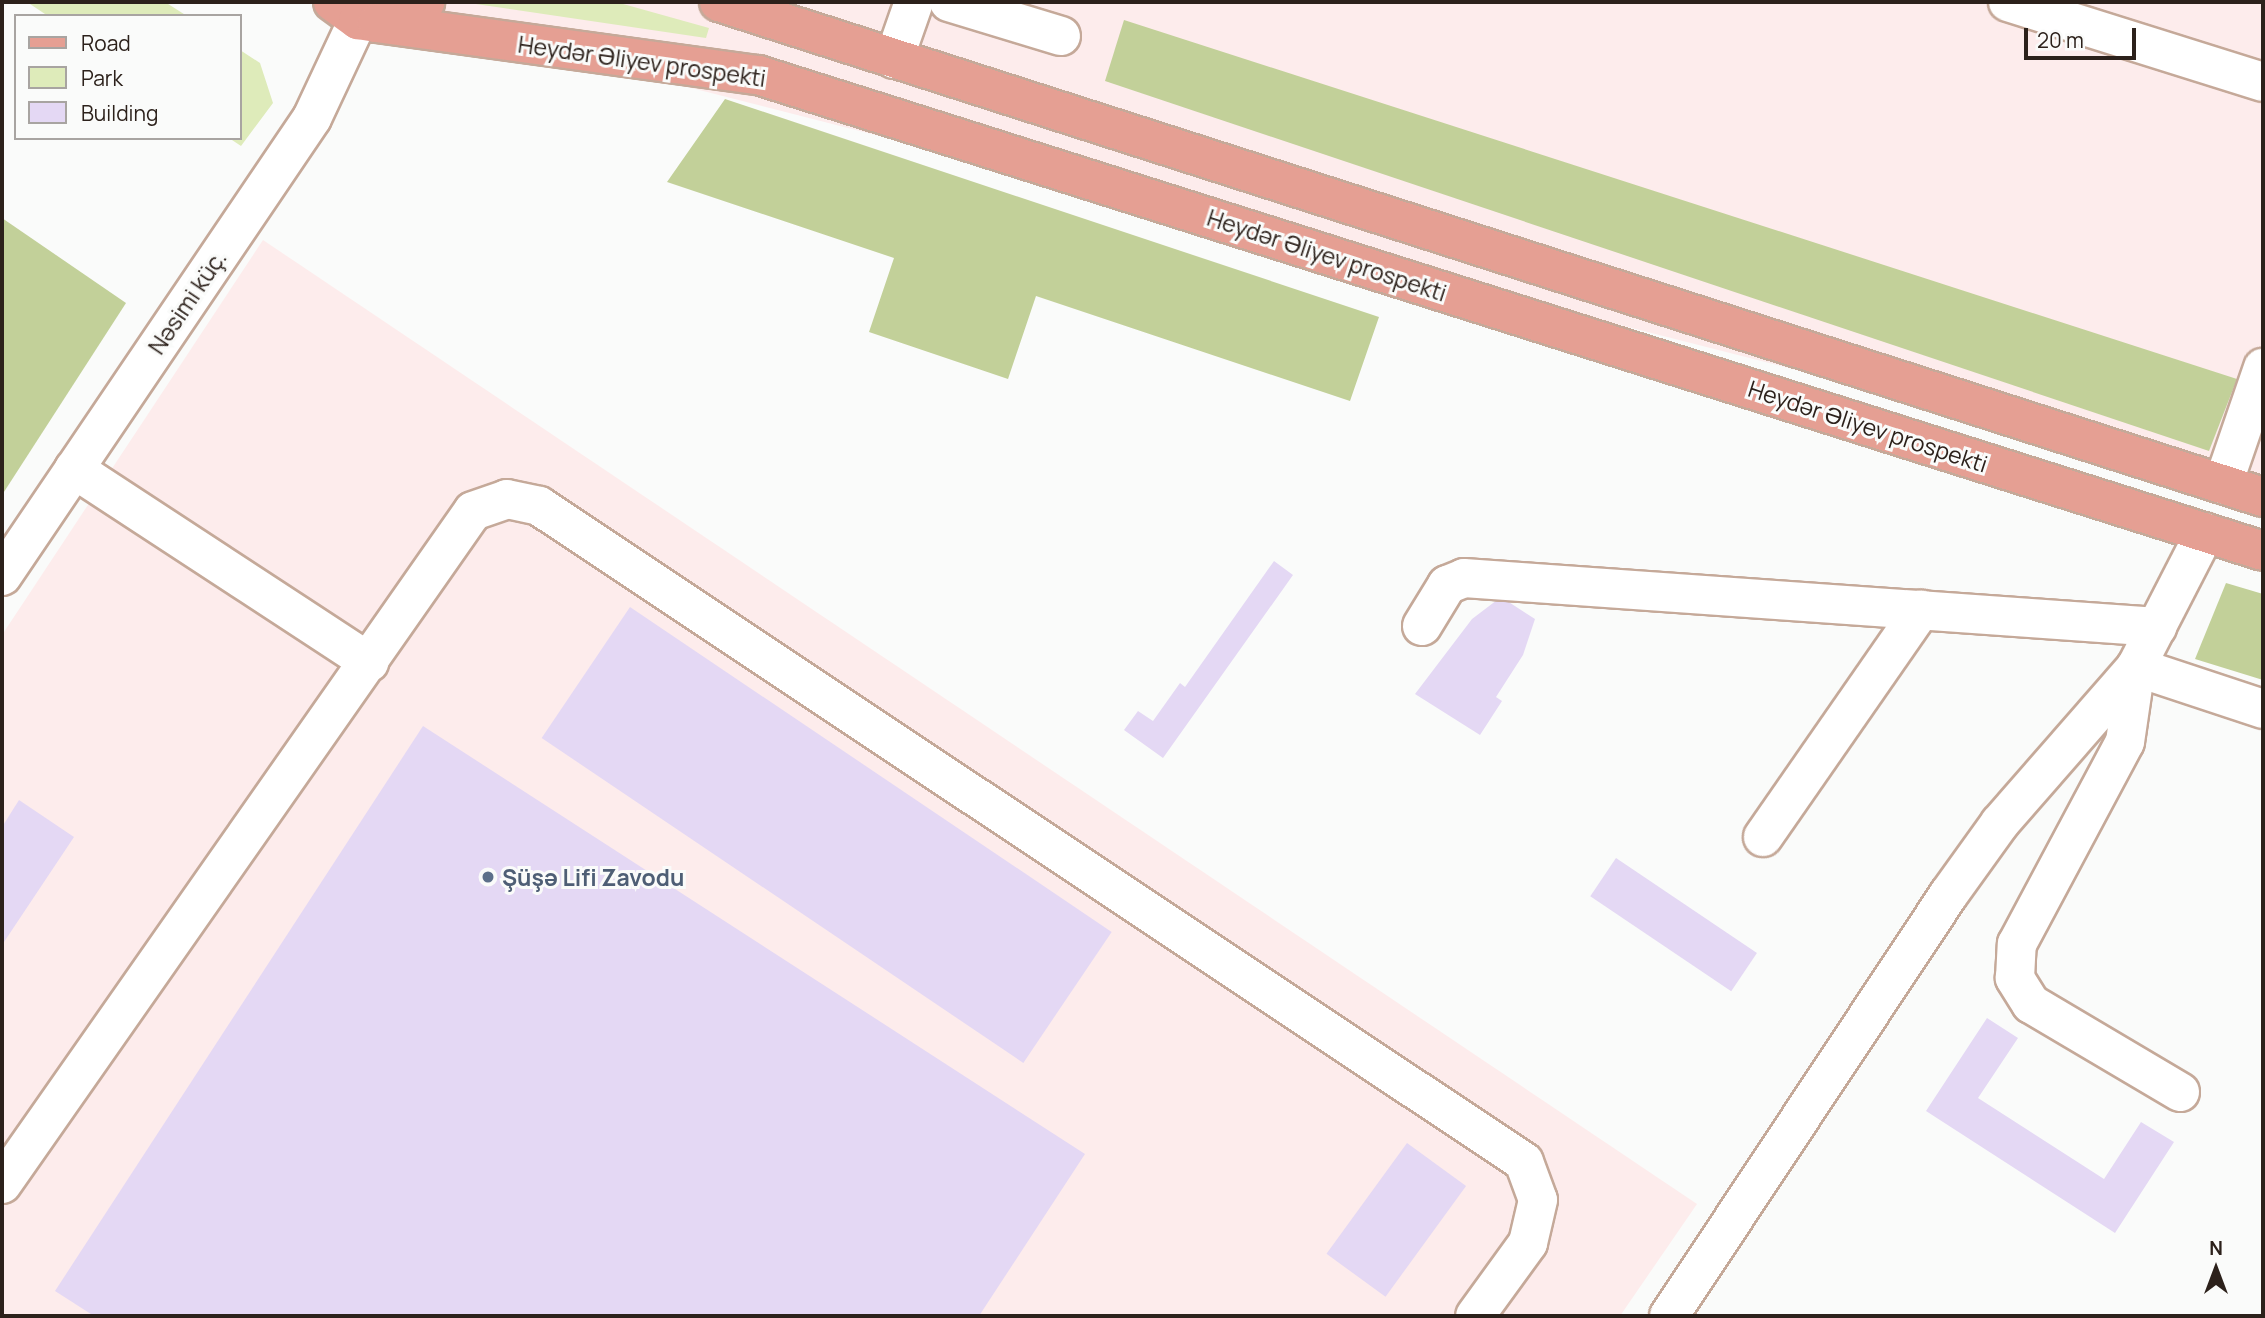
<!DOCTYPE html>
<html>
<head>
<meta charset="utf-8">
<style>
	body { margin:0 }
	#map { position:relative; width:2265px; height:1318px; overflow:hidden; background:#fafbfa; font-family:Manrope,sans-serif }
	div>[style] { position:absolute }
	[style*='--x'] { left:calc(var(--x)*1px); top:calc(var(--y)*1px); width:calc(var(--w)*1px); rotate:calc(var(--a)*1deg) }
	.industrial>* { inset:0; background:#fdecec }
	.green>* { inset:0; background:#deebba }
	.forest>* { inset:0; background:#c2d099 }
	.building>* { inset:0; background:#e4d8f4; transform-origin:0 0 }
	.roads { filter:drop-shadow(2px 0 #c5a999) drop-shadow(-2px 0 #c5a999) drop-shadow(0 2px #c5a999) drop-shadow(0 -2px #c5a999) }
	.minor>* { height:38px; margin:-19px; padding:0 19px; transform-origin:19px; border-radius:19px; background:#fff }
	.major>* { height:38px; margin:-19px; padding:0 19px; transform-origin:19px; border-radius:19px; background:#e59f93 }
	.dots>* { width:19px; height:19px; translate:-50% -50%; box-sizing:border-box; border:4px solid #fafbfa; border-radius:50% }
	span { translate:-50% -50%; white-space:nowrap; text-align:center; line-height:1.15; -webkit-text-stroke:6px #fafbfa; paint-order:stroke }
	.street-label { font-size:23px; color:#2c211b }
	.service-label { font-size:23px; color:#4e5e75; font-weight:700 }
	.left { translate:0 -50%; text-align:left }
	.frame { position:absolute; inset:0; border:4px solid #2c211b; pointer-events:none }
	.legend { position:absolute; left:14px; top:14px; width:228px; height:126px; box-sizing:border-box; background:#fafbfa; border:2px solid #a8a4a1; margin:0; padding:9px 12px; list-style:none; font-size:21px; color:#2c211b }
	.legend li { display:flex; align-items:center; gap:14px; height:35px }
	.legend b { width:35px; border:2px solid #a8a4a1 }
	.north { position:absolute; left:2181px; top:1234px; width:70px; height:70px; -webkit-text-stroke:5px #fafbfa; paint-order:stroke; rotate:0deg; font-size:19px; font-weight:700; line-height:28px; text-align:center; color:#2c211b }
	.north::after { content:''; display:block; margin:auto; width:24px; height:32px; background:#2c211b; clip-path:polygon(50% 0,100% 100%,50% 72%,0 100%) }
	.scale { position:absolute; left:2024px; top:28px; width:112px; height:32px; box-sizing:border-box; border:4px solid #2c211b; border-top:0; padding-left:9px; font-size:21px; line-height:24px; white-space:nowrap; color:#2c211b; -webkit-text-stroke:5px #fafbfa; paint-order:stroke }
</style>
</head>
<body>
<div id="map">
	<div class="industrial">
		<i style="clip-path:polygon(354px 2px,2263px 2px,2263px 489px)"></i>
		<i style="clip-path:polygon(263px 240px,1697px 1204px,1620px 1316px,2px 1316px,2px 635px)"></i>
	</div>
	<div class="green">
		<i style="clip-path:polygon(27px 2px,165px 2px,187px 16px,48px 16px)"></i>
		<i style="clip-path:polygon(462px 2px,616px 2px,709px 28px,706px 38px)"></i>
		<i style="clip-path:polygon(240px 50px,260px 63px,273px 103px,241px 146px,229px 138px,240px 138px)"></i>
	</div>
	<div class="forest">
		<i style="clip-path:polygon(1124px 20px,1819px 244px,2237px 379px,2209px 451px,1105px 81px)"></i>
		<i style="clip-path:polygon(725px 99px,1379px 317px,1350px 401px,1036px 296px,1008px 379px,869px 332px,894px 258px,667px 182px)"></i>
		<i style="clip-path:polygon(2px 218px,126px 303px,2px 495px)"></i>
		<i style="clip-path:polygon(2226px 583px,2263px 594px,2263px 680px,2195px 659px)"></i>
	</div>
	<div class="building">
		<i style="clip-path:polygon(1274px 561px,1293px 575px,1163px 758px,1124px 730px,1138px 711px,1153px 721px,1180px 683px,1185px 687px)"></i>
		<i style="clip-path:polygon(1501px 597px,1535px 619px,1523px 655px,1496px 697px,1502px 701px,1480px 735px,1415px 694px,1472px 619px)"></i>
		<i style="left:630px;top:607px;width:581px;height:158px;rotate:34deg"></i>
		<i style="clip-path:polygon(423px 726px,1085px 1154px,979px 1316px,94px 1316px,55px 1291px)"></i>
		<i style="clip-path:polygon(19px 800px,74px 837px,2px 945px,2px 827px)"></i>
		<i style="left:1616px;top:858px;width:170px;height:46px;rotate:34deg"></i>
		<i style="clip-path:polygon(1987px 1018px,2018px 1038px,1978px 1098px,2104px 1179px,2141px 1122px,2174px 1142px,2115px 1233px,1926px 1111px)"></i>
		<i style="left:1407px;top:1143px;width:73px;height:137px;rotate:36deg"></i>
	</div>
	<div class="roads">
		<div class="minor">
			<i style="--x:949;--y:2;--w:117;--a:16.9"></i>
			<i style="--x:2008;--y:2;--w:267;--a:17.4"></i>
			<i style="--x:894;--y:59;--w:60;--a:-70.7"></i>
			<i style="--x:74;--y:469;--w:353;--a:33.2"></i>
			<i style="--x:2223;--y:484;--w:123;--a:-71"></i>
			<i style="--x:2;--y:576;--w:553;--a:-55.91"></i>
			<i style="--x:312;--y:118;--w:108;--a:-64.9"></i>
			<i style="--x:1422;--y:626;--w:48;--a:-58.6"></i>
			<i style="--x:1447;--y:585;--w:18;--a:-22"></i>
			<i style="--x:1464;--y:578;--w:695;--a:4.04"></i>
			<i style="--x:1763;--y:837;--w:277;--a:-55.2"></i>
			<i style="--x:2180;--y:1092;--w:173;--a:-149.4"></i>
			<i style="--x:2031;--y:1004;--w:31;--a:-122"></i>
			<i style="--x:2015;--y:978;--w:34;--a:-87"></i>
			<i style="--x:2017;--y:944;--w:229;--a:-61.9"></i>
			<i style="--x:2125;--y:742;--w:76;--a:-81.7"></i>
			<i style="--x:2136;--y:667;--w:134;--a:18.3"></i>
			<i style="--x:2;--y:1184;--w:821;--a:-55.01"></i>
			<i style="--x:473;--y:511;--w:36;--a:-19"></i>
			<i style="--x:507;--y:499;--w:33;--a:12"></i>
			<i style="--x:539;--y:506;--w:1183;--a:33.66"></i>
			<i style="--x:1524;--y:1162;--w:40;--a:69.8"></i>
			<i style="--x:1538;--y:1200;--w:44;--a:103.1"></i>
			<i style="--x:1528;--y:1243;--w:90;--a:126"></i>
			<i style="--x:1669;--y:1316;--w:506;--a:-56.44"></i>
			<i style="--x:1949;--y:894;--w:87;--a:-54.3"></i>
			<i style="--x:2000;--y:823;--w:207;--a:-48.9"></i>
			<i style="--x:2136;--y:667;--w:151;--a:-62.8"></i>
		</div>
		<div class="major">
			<i style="--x:333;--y:2;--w:31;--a:36"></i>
			<i style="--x:358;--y:20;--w:19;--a:9"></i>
			<i style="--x:377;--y:23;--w:19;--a:-6"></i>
			<i style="--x:396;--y:21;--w:35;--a:-33"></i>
			<i style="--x:719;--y:2;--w:1621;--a:17.78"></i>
			<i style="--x:377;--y:23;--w:385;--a:7.8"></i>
			<i style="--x:758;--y:75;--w:1578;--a:17.55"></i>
		</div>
	</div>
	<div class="dots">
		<i style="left:488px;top:877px;background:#5c6f8a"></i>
	</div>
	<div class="street-label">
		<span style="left:642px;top:61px;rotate:8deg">Heydər Əliyev prospekti</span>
		<span style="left:1327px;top:255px;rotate:18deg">Heydər Əliyev prospekti</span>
		<span style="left:187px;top:302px;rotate:-56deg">Nəsimi küç.</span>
		<span style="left:1868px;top:426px;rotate:18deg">Heydər Əliyev prospekti</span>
	</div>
	<div class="service-label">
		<span class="left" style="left:502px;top:877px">Şüşə Lifi Zavodu</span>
	</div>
	<div class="frame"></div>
	<ul class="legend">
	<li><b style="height:9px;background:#e59f93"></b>Road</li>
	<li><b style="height:19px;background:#deebba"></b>Park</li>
	<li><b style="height:19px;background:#e4d8f4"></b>Building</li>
	</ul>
	<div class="north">N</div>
	<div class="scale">20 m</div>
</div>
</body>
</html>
